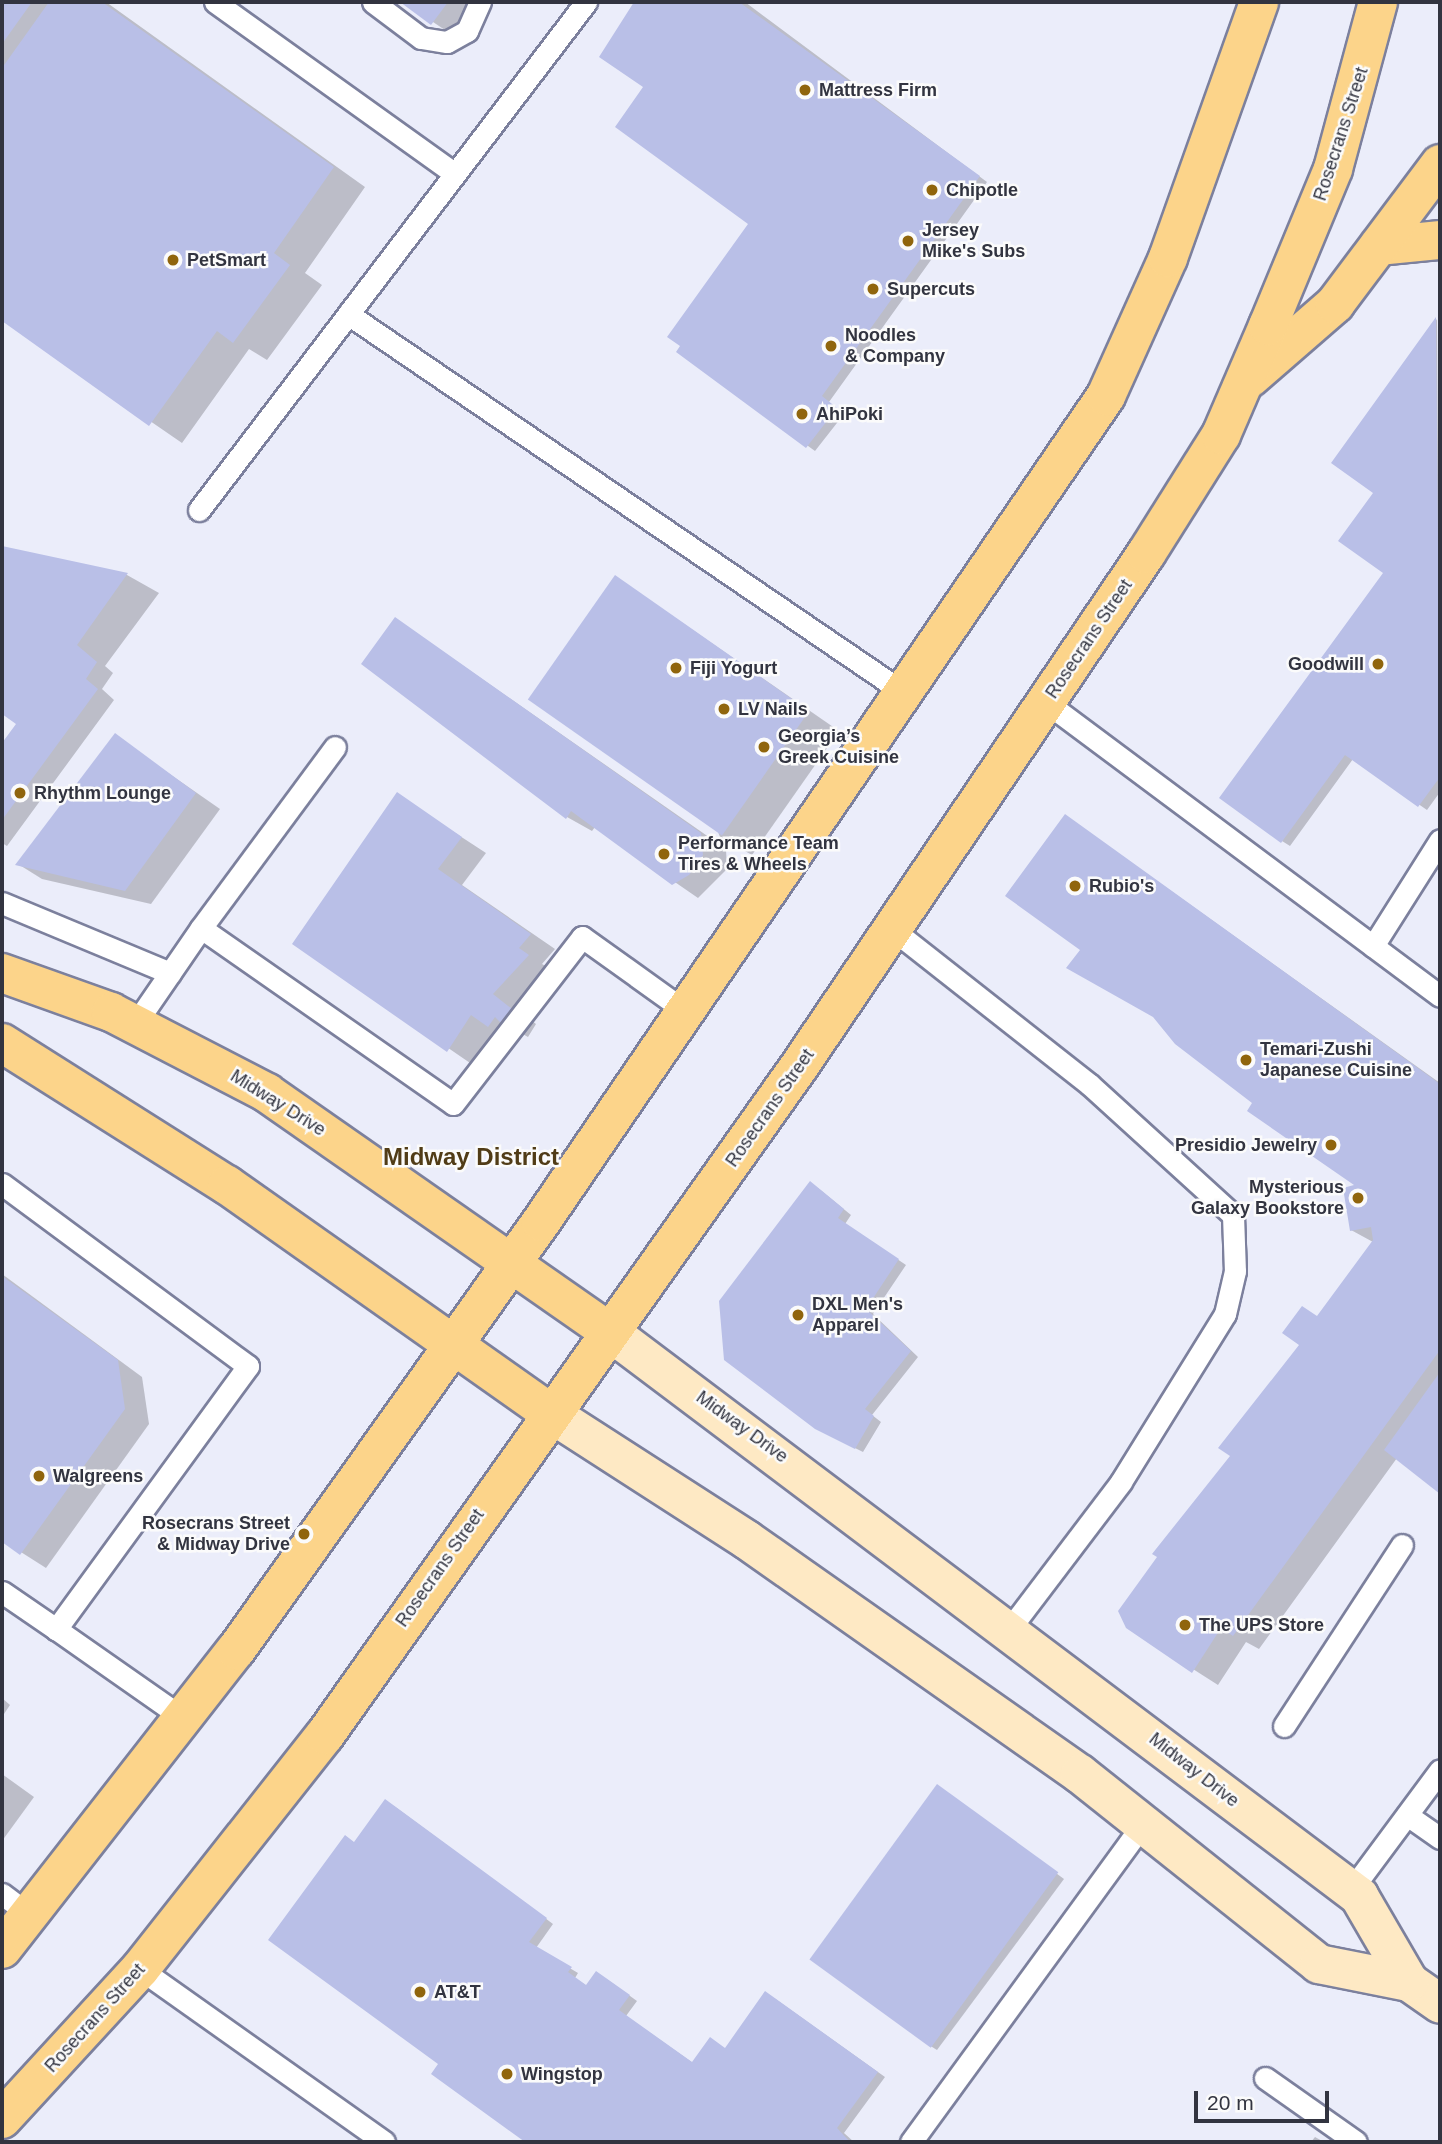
<!DOCTYPE html>
<html>
<head>
<meta charset="utf-8">
<style>
	body { margin:0 }
	#map { position:relative; width:1442px; height:2144px; overflow:hidden; background:#ebedfa; font-family:Helvetica,sans-serif }
	div>[style] { position:absolute }
	[style*='--x'] { left:calc(var(--x)*1px); top:calc(var(--y)*1px); width:calc(var(--w)*1px); rotate:calc(var(--a)*1deg) }
	.shadow>* { inset:0; background:#0003 }
	.building>* { inset:0; background:#b9bfe7; transform-origin:0 0 }
	.roads { filter:drop-shadow(2px 0 #7c809d) drop-shadow(-2px 0 #7c809d) drop-shadow(0 2px #7c809d) drop-shadow(0 -2px #7c809d) }
	.service>* { height:21px; margin:-10.5px; padding:0 10.5px; transform-origin:10.5px; border-radius:10.5px; background:#fff }
	.secondary>* { height:38px; margin:-19px; padding:0 19px; transform-origin:19px; border-radius:19px; background:#fee9c4 }
	.primary>* { height:38px; margin:-19px; padding:0 19px; transform-origin:19px; border-radius:19px; background:#fcd48a }
	.dots>* { width:19px; height:19px; translate:-50% -50%; box-sizing:border-box; border:4px solid #fbfbfb; border-radius:50% }
	span { translate:-50% -50%; white-space:nowrap; text-align:center; line-height:1.15; -webkit-text-stroke:5px #fbfbfb; paint-order:stroke }
	.poi-label { font-size:18px; color:#323440; font-weight:700 }
	.left { translate:0 -50%; text-align:left }
	.right { translate:-100% -50%; text-align:right }
	.street-label { font-size:18px; color:#323440 }
	.district-label { font-size:24px; color:#513c17; font-weight:700 }
	.frame { position:absolute; inset:0; border:4px solid #323440; pointer-events:none }
	.scale { position:absolute; left:1194px; top:2091px; width:135px; height:32px; box-sizing:border-box; border:4px solid #323440; border-top:0; padding-left:9px; font-size:21px; line-height:24px; white-space:nowrap; color:#323440; -webkit-text-stroke:5px #fbfbfb; paint-order:stroke }
</style>
</head>
<body>
<div id="map">
	<div class="shadow">
		<i style="clip-path:polygon(2px 2px,106px 2px,365px 187px,305px 273px,322px 285px,267px 360px,249px 349px,182px 443px,2px 319px)"></i>
		<i style="clip-path:polygon(403px 2px,484px 2px,457px 38px)"></i>
		<i style="clip-path:polygon(637px 2px,745px 2px,987px 182px,829px 402px,844px 414px,815px 451px,678px 352px,750px 223px,645px 87px,601px 56px)"></i>
		<i style="clip-path:polygon(1437px 319px,1440px 792px,1427px 810px,1353px 759px,1290px 846px,1282px 841px,1385px 573px,1375px 493px,1333px 463px)"></i>
		<i style="clip-path:polygon(2px 549px,127px 575px,159px 593px,105px 666px,113px 673px,102px 689px,114px 700px,7px 846px,2px 843px,2px 748px,19px 724px,2px 712px)"></i>
		<i style="clip-path:polygon(616px 577px,839px 731px,752px 855px,720px 837px)"></i>
		<i style="clip-path:polygon(396px 619px,726px 849px,727px 869px,698px 898px,595px 827px,592px 831px,567px 817px)"></i>
		<i style="clip-path:polygon(115px 736px,220px 809px,151px 904px,42px 879px,18px 864px)"></i>
		<i style="clip-path:polygon(397px 795px,486px 853px,462px 885px,555px 949px,542px 964px,553px 970px,517px 1009px,536px 1024px,528px 1037px,519px 1032px,514px 1040px,496px 1029px,473px 1065px,295px 943px)"></i>
		<i style="clip-path:polygon(1066px 816px,1440px 1083px,1440px 1489px,1397px 1458px,1259px 1649px,1246px 1642px,1218px 1685px,1127px 1627px,1318px 1317px,1373px 1242px,1351px 1230px,1358px 1185px,1083px 950px)"></i>
		<i style="clip-path:polygon(818px 1188px,851px 1215px,845px 1224px,906px 1265px,873px 1314px,918px 1357px,872px 1415px,881px 1422px,863px 1452px,825px 1433px)"></i>
		<i style="clip-path:polygon(2px 1274px,142px 1377px,149px 1424px,46px 1568px,2px 1540px)"></i>
		<i style="clip-path:polygon(2px 1698px,10px 1705px,2px 1717px)"></i>
		<i style="clip-path:polygon(2px 1774px,34px 1797px,2px 1841px)"></i>
		<i style="clip-path:polygon(945px 1791px,1064px 1879px,937px 2050px,929px 2045px)"></i>
		<i style="clip-path:polygon(394px 1806px,553px 1924px,536px 1948px,578px 1973px,575px 1978px,587px 1986px,605px 1978px,637px 2001px,626px 2016px,693px 2063px,726px 2049px,774px 1998px,885px 2077px,844px 2133px,854px 2142px,528px 2142px,434px 2074px,441px 2064px,355px 1843px)"></i>
		<i style="clip-path:polygon(1315px 2137px,1324px 2142px,1311px 2142px)"></i>
	</div>
	<div class="building">
		<i style="clip-path:polygon(2px 2px,32px 2px,2px 44px)"></i>
		<i style="clip-path:polygon(49px 2px,102px 2px,334px 167px,274px 253px,290px 265px,233px 343px,217px 331px,149px 426px,2px 321px,2px 68px)"></i>
		<i style="clip-path:polygon(400px 2px,448px 2px,431px 25px)"></i>
		<i style="clip-path:polygon(634px 2px,739px 2px,980px 176px,822px 396px,837px 408px,806px 448px,676px 352px,680px 346px,667px 337px,748px 224px,615px 127px,643px 87px,599px 57px)"></i>
		<i style="clip-path:polygon(1436px 317px,1440px 777px,1418px 807px,1345px 755px,1281px 843px,1219px 798px,1383px 573px,1338px 541px,1373px 493px,1331px 463px)"></i>
		<i style="clip-path:polygon(2px 546px,128px 573px,77px 645px,97px 662px,86px 679px,98px 689px,2px 820px,2px 743px,16px 724px,2px 714px)"></i>
		<i style="left:615px;top:575px;width:237px;height:152px;rotate:35deg"></i>
		<i style="clip-path:polygon(395px 617px,701px 833px,703px 855px,689px 875px,672px 885px,571px 811px,566px 819px,361px 664px)"></i>
		<i style="clip-path:polygon(115px 733px,196px 793px,125px 891px,15px 865px)"></i>
		<i style="clip-path:polygon(397px 792px,462px 837px,438px 869px,531px 934px,519px 948px,529px 955px,493px 994px,512px 1009px,502px 1024px,495px 1017px,488px 1027px,471px 1015px,447px 1052px,292px 944px)"></i>
		<i style="clip-path:polygon(1065px 814px,1440px 1084px,1440px 1350px,1233px 1636px,1221px 1628px,1192px 1673px,1126px 1628px,1118px 1611px,1157px 1557px,1152px 1554px,1230px 1456px,1218px 1448px,1299px 1345px,1282px 1333px,1302px 1306px,1317px 1316px,1373px 1240px,1371px 1227px,1350px 1231px,1343px 1188px,1354px 1185px,1247px 1111px,1252px 1103px,1175px 1044px,1153px 1017px,1066px 968px,1080px 950px,1005px 896px)"></i>
		<i style="clip-path:polygon(810px 1181px,844px 1209px,838px 1218px,899px 1259px,866px 1309px,911px 1351px,865px 1409px,874px 1416px,855px 1449px,815px 1429px,724px 1360px,719px 1301px)"></i>
		<i style="clip-path:polygon(2px 1276px,118px 1360px,125px 1409px,20px 1555px,2px 1542px)"></i>
		<i style="clip-path:polygon(1440px 1372px,1440px 1494px,1384px 1450px)"></i>
		<i style="left:937px;top:1784px;width:150px;height:217px;rotate:36deg"></i>
		<i style="clip-path:polygon(385px 1799px,547px 1918px,529px 1942px,572px 1967px,568px 1972px,586px 1985px,596px 1971px,630px 1995px,619px 2010px,692px 2062px,710px 2037px,725px 2048px,765px 1991px,878px 2072px,837px 2128px,850px 2142px,525px 2142px,431px 2074px,438px 2064px,268px 1940px,345px 1835px,354px 1842px)"></i>
	</div>
	<div class="roads">
		<div class="service">
			<i style="--x:215;--y:2;--w:295;--a:35.6"></i>
			<i style="--x:373;--y:2;--w:60;--a:36.9"></i>
			<i style="--x:421;--y:38;--w:26;--a:9"></i>
			<i style="--x:447;--y:42;--w:23;--a:-29"></i>
			<i style="--x:467;--y:31;--w:32;--a:-66"></i>
			<i style="--x:348;--y:314;--w:675;--a:34.26"></i>
			<i style="--x:199;--y:510;--w:639;--a:-52.7"></i>
			<i style="--x:1047;--y:703;--w:490;--a:36.7"></i>
			<i style="--x:2;--y:903;--w:182;--a:22.6"></i>
			<i style="--x:201;--y:928;--w:225;--a:-53.5"></i>
			<i style="--x:892;--y:929;--w:251;--a:38.2"></i>
			<i style="--x:1089;--y:1084;--w:195;--a:42.3"></i>
			<i style="--x:1233;--y:1215;--w:56;--a:88"></i>
			<i style="--x:1235;--y:1271;--w:44;--a:103.1"></i>
			<i style="--x:1225;--y:1314;--w:198;--a:121.8"></i>
			<i style="--x:1121;--y:1482;--w:183;--a:127.2"></i>
			<i style="--x:1373;--y:946;--w:125;--a:-57.7"></i>
			<i style="--x:135;--y:1024;--w:116;--a:-55.5"></i>
			<i style="--x:201;--y:928;--w:307;--a:34.9"></i>
			<i style="--x:453;--y:1104;--w:211;--a:-52.3"></i>
			<i style="--x:582;--y:937;--w:130;--a:35.6"></i>
			<i style="--x:2;--y:1184;--w:306;--a:36.5"></i>
			<i style="--x:248;--y:1366;--w:326;--a:126.1"></i>
			<i style="--x:56;--y:1629;--w:155;--a:35"></i>
			<i style="--x:2;--y:1592;--w:65;--a:34.4"></i>
			<i style="--x:1284;--y:1726;--w:216;--a:-56.9"></i>
			<i style="--x:1407;--y:1815;--w:40;--a:34.9"></i>
			<i style="--x:1351;--y:1890;--w:149;--a:-53.4"></i>
			<i style="--x:2;--y:1894;--w:34;--a:37"></i>
			<i style="--x:140;--y:1969;--w:299;--a:35.3"></i>
			<i style="--x:1265;--y:2078;--w:111;--a:35.1"></i>
			<i style="--x:911;--y:2142;--w:396;--a:-53.9"></i>
		</div>
		<div class="secondary">
			<i style="--x:610;--y:1332;--w:938;--a:36.98"></i>
			<i style="--x:1359;--y:1896;--w:99;--a:59.8"></i>
			<i style="--x:1409;--y:1982;--w:38;--a:35"></i>
			<i style="--x:550;--y:1413;--w:234;--a:32.8"></i>
			<i style="--x:747;--y:1540;--w:407;--a:35.1"></i>
			<i style="--x:1080;--y:1774;--w:305;--a:38.5"></i>
			<i style="--x:1319;--y:1964;--w:92;--a:11.3"></i>
		</div>
		<div class="primary">
			<i style="--x:1379;--y:246;--w:61;--a:-5.6"></i>
			<i style="--x:1250;--y:378;--w:113;--a:-41"></i>
			<i style="--x:1335;--y:304;--w:175;--a:-53.1"></i>
			<i style="--x:2;--y:973;--w:116;--a:19.7"></i>
			<i style="--x:111;--y:1012;--w:176;--a:27.4"></i>
			<i style="--x:267;--y:1093;--w:418;--a:34.9"></i>
			<i style="--x:2;--y:1043;--w:266;--a:32.3"></i>
			<i style="--x:227;--y:1185;--w:395;--a:35.2"></i>
			<i style="--x:2;--y:1949;--w:380;--a:-52"></i>
			<i style="--x:236;--y:1650;--w:526;--a:-54.53"></i>
			<i style="--x:541;--y:1222;--w:1001;--a:-55.63"></i>
			<i style="--x:1106;--y:396;--w:151;--a:-65.8"></i>
			<i style="--x:1168;--y:258;--w:272;--a:-70.4"></i>
			<i style="--x:2;--y:2119;--w:204;--a:-47.4"></i>
			<i style="--x:140;--y:1969;--w:298;--a:-51.7"></i>
			<i style="--x:325;--y:1735;--w:818;--a:-54.66"></i>
			<i style="--x:798;--y:1068;--w:621;--a:-55.9"></i>
			<i style="--x:1146;--y:554;--w:141;--a:-57.8"></i>
			<i style="--x:1221;--y:435;--w:119;--a:-66.7"></i>
			<i style="--x:1268;--y:326;--w:170;--a:-67.5"></i>
			<i style="--x:1333;--y:169;--w:173;--a:-74.9"></i>
		</div>
	</div>
	<div class="dots">
		<i style="left:805px;top:90px;background:#90650d"></i>
		<i style="left:932px;top:190px;background:#90650d"></i>
		<i style="left:908px;top:241px;background:#90650d"></i>
		<i style="left:173px;top:260px;background:#90650d"></i>
		<i style="left:873px;top:289px;background:#90650d"></i>
		<i style="left:831px;top:346px;background:#90650d"></i>
		<i style="left:802px;top:414px;background:#90650d"></i>
		<i style="left:1378px;top:664px;background:#90650d"></i>
		<i style="left:676px;top:668px;background:#90650d"></i>
		<i style="left:724px;top:709px;background:#90650d"></i>
		<i style="left:764px;top:747px;background:#90650d"></i>
		<i style="left:20px;top:793px;background:#90650d"></i>
		<i style="left:664px;top:854px;background:#90650d"></i>
		<i style="left:1075px;top:886px;background:#90650d"></i>
		<i style="left:1246px;top:1060px;background:#90650d"></i>
		<i style="left:1331px;top:1145px;background:#90650d"></i>
		<i style="left:1358px;top:1198px;background:#90650d"></i>
		<i style="left:798px;top:1315px;background:#90650d"></i>
		<i style="left:39px;top:1476px;background:#90650d"></i>
		<i style="left:304px;top:1534px;background:#90650d"></i>
		<i style="left:1185px;top:1625px;background:#90650d"></i>
		<i style="left:420px;top:1992px;background:#90650d"></i>
		<i style="left:507px;top:2074px;background:#90650d"></i>
	</div>
	<div class="poi-label">
		<span class="left" style="left:819px;top:90px">Mattress Firm</span>
		<span class="left" style="left:946px;top:190px">Chipotle</span>
		<span class="left" style="left:922px;top:241px">Jersey<br>Mike's Subs</span>
		<span class="left" style="left:187px;top:260px">PetSmart</span>
		<span class="left" style="left:887px;top:289px">Supercuts</span>
		<span class="left" style="left:845px;top:346px">Noodles<br>&amp; Company</span>
		<span class="left" style="left:816px;top:414px">AhiPoki</span>
		<span class="right" style="left:1364px;top:664px">Goodwill</span>
		<span class="left" style="left:690px;top:668px">Fiji Yogurt</span>
		<span class="left" style="left:738px;top:709px">LV Nails</span>
		<span class="left" style="left:778px;top:747px">Georgia’s<br>Greek Cuisine</span>
		<span class="left" style="left:34px;top:793px">Rhythm Lounge</span>
		<span class="left" style="left:678px;top:854px">Performance Team<br>Tires &amp; Wheels</span>
		<span class="left" style="left:1089px;top:886px">Rubio's</span>
		<span class="left" style="left:1260px;top:1060px">Temari-Zushi<br>Japanese Cuisine</span>
		<span class="right" style="left:1317px;top:1145px">Presidio Jewelry</span>
		<span class="right" style="left:1344px;top:1198px">Mysterious<br>Galaxy Bookstore</span>
		<span class="left" style="left:812px;top:1315px">DXL Men's<br>Apparel</span>
		<span class="left" style="left:53px;top:1476px">Walgreens</span>
		<span class="right" style="left:290px;top:1534px">Rosecrans Street<br>&amp; Midway Drive</span>
		<span class="left" style="left:1199px;top:1625px">The UPS Store</span>
		<span class="left" style="left:434px;top:1992px">AT&amp;T</span>
		<span class="left" style="left:521px;top:2074px">Wingstop</span>
	</div>
	<div class="street-label">
		<span style="left:1341px;top:134px;rotate:-72deg">Rosecrans Street</span>
		<span style="left:1089px;top:639px;rotate:-56deg">Rosecrans Street</span>
		<span style="left:278px;top:1103px;rotate:32deg">Midway Drive</span>
		<span style="left:770px;top:1108px;rotate:-55deg">Rosecrans Street</span>
		<span style="left:742px;top:1427px;rotate:36deg">Midway Drive</span>
		<span style="left:440px;top:1568px;rotate:-55deg">Rosecrans Street</span>
		<span style="left:1194px;top:1770px;rotate:38deg">Midway Drive</span>
		<span style="left:95px;top:2018px;rotate:-48deg">Rosecrans Street</span>
	</div>
	<div class="district-label">
		<span style="left:471px;top:1157px">Midway District</span>
	</div>
	<div class="frame"></div>
	<div class="scale">20 m</div>
</div>
</body>
</html>
